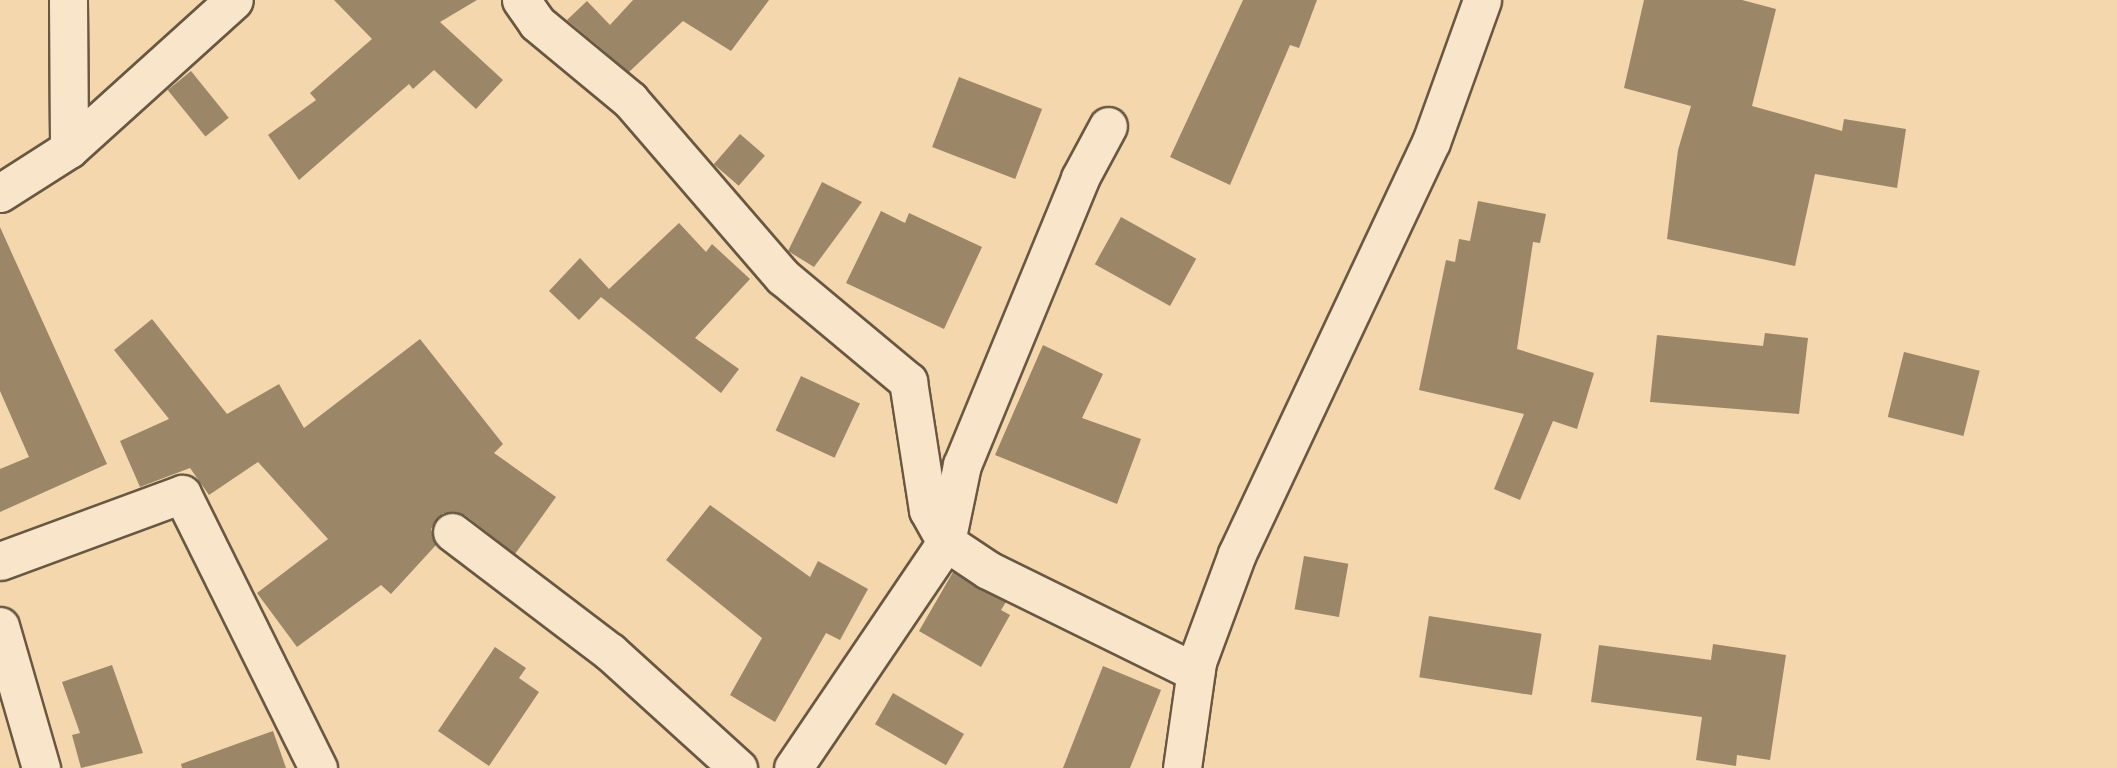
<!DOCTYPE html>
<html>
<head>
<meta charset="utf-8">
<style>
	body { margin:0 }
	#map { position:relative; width:2117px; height:768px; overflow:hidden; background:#f4d7ad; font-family:"Gentium Book Plus",serif }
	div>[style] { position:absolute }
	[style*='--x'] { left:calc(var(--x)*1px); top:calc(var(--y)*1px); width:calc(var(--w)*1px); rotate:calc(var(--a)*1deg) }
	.building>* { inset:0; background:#9b8668; transform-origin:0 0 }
	.roads { filter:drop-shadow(2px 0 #685842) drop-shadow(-2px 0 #685842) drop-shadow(0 2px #685842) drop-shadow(0 -2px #685842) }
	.minor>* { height:37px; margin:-18.5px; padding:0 18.5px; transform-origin:18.5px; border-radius:18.5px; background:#f8e5ca }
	span { translate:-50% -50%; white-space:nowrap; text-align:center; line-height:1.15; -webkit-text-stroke:5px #f8e5ca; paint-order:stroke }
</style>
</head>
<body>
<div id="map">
	<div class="building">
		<i style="clip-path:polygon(334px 0,477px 0,440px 22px,503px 80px,476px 109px,434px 70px,413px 89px,409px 84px,299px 180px,268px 135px,316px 100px,310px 93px,372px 39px)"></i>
		<i style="clip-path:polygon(633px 0,769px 0,731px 51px,683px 21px,629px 72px,567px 20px,587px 1px,610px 25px)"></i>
		<i style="clip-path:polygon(1243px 0,1317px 0,1299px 48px,1290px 45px,1230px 185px,1170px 157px)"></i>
		<i style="clip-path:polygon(1644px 0,1742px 0,1776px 9px,1752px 106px,1842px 131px,1844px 119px,1906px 129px,1897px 188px,1815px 174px,1795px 266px,1667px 239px,1678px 150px,1691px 106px,1624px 88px)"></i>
		<i style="left:191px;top:71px;width:60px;height:30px;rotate:51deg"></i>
		<i style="left:959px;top:77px;width:89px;height:75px;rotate:21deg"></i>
		<i style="left:740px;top:134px;width:33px;height:40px;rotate:41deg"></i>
		<i style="clip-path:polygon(822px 182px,862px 202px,814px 267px,788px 251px)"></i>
		<i style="clip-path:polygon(1478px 201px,1546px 214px,1540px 243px,1533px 242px,1517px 349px,1594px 373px,1577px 429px,1553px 421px,1520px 500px,1494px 489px,1524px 414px,1419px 390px,1446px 260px,1455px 262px,1459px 239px,1470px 241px)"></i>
		<i style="clip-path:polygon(881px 211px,905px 223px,909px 213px,982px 247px,944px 329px,846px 283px)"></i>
		<i style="left:1121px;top:217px;width:86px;height:54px;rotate:29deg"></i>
		<i style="clip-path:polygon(679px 223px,706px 252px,712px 244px,750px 279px,695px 338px,739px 369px,721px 393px,601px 297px,579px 320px,549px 291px,580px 258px,609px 289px)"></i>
		<i style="clip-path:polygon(0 227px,107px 464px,0 512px,0 469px,29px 457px,0 391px)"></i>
		<i style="clip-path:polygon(152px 319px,227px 414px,279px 384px,304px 428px,420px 339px,503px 444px,494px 453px,556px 497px,515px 554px,465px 515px,443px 513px,431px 529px,436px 545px,391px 594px,381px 585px,297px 647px,257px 593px,328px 539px,258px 462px,209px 495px,190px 468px,140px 487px,120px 441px,169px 419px,114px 350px)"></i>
		<i style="clip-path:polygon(1765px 333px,1808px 338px,1799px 414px,1650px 402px,1657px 335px,1763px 346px)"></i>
		<i style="clip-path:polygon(1043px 345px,1103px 374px,1082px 418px,1141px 439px,1117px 504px,995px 455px)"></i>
		<i style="left:1904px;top:352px;width:78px;height:67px;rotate:14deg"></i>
		<i style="left:801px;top:376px;width:65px;height:60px;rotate:25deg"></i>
		<i style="clip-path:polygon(710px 505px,810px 577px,818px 561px,868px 589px,840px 640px,826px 633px,775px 722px,730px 695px,762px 638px,666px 560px)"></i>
		<i style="left:1304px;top:556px;width:45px;height:54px;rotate:10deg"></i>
		<i style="clip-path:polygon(953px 572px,1006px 602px,1001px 610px,1010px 615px,981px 667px,919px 631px)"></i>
		<i style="left:1429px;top:616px;width:114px;height:62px;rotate:9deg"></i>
		<i style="clip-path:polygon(1713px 644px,1786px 655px,1770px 760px,1737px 755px,1736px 766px,1696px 760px,1702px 717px,1591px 702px,1599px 645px,1711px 660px)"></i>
		<i style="clip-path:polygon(495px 647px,526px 668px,519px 678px,539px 692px,489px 766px,438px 731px)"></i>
		<i style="clip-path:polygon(112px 665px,143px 753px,81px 768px,72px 735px,80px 733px,62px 682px)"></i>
		<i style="clip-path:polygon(1103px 666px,1161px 690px,1130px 768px,1063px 768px)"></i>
		<i style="left:893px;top:693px;width:82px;height:36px;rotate:30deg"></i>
		<i style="clip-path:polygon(273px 731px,286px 768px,182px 768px,181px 764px)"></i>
	</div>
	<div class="roads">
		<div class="minor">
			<i style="--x:68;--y:0;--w:149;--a:89.6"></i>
			<i style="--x:521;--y:0;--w:28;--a:55"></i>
			<i style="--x:537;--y:23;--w:121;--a:39.6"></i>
			<i style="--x:630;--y:100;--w:234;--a:49.2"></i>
			<i style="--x:783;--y:277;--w:163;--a:39.8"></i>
			<i style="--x:908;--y:381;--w:131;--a:81.2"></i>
			<i style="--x:928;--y:510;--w:37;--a:61"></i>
			<i style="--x:946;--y:542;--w:50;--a:33.7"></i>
			<i style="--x:988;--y:570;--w:231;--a:26.2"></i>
			<i style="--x:0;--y:193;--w:82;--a:-32.5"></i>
			<i style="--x:69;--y:149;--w:222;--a:-42.1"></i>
			<i style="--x:452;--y:532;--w:198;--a:37.2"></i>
			<i style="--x:610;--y:652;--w:173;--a:42.2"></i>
			<i style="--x:0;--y:561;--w:194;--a:-20.2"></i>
			<i style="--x:182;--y:494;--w:306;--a:63.6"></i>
			<i style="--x:0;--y:626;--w:148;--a:73.9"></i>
			<i style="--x:793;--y:768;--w:273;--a:-55.9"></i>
			<i style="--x:946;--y:542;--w:79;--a:-78.3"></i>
			<i style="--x:962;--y:465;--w:310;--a:-67.6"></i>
			<i style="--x:1080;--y:178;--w:59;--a:-61.7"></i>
			<i style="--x:1182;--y:768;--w:107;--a:-81.9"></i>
			<i style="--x:1197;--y:662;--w:115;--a:-69.7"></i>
			<i style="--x:1237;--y:554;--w:455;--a:-64.8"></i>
			<i style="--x:1431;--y:142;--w:151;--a:-70.2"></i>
		</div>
	</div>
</div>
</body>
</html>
